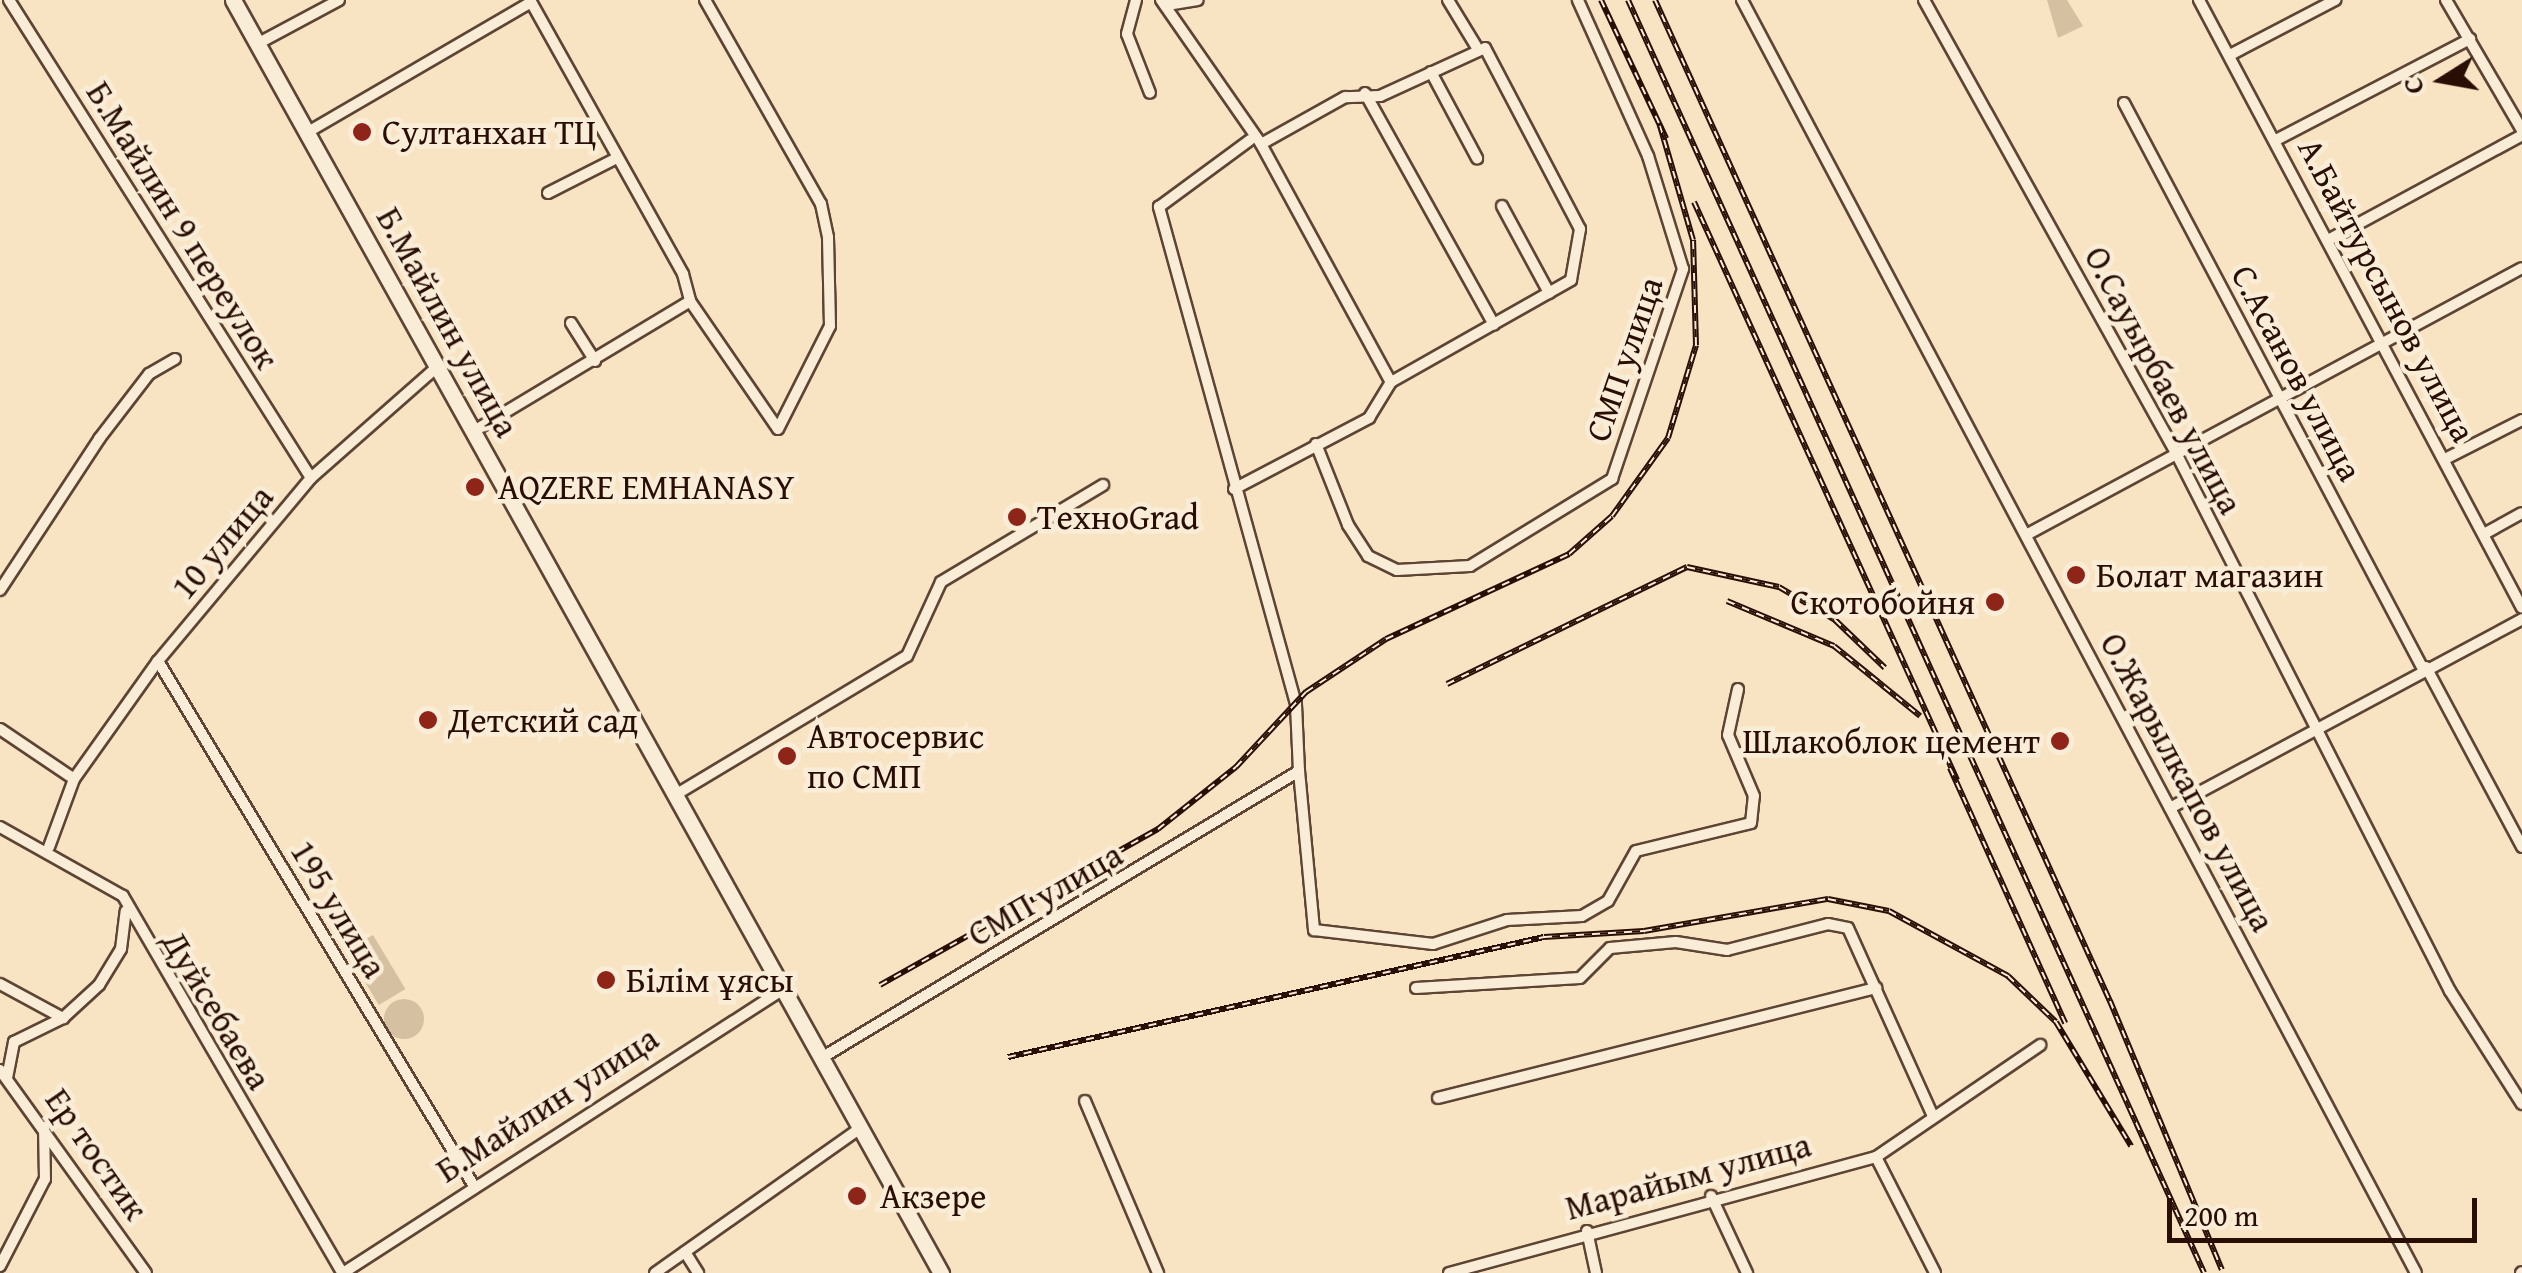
<!DOCTYPE html>
<html>
<head>
<meta charset="utf-8">
<style>
	body { margin:0 }
	#map { position:relative; width:2522px; height:1273px; overflow:hidden; background:#f8e4c2; font-family:"Gentium Book Plus",serif }
	div>[style] { position:absolute }
	[style*='--x'] { left:calc(var(--x)*1px); top:calc(var(--y)*1px); width:calc(var(--w)*1px); rotate:calc(var(--a)*1deg) }
	.green>* { inset:0; background:#d5c0a2; transform-origin:0 0 }
	.round { border-radius:50% }
	.roads { filter:drop-shadow(2px 0 #5d4434) drop-shadow(-2px 0 #5d4434) drop-shadow(0 2px #5d4434) drop-shadow(0 -2px #5d4434) }
	.street>* { height:10px; margin:-5px; padding:0 5px; transform-origin:5px; border-radius:5px; background:#faedd7 }
	.secondary>* { height:15px; margin:-7.5px; padding:0 7.5px; transform-origin:7.5px; border-radius:7.5px; background:#faedd7 }
	.rail>* { height:6px; margin-top:-3px; transform-origin:0; background:repeating-linear-gradient(90deg,#faedd7 0 8px,#290e05 0 16px); box-sizing:border-box; border-block:2px solid #290e05 }
	.dots>* { width:28px; height:28px; translate:-50% -50%; box-sizing:border-box; border:5px solid #faedd7; border-radius:50% }
	span { translate:-50% -50%; white-space:nowrap; text-align:center; line-height:1.15; -webkit-text-stroke:9px #faedd7; paint-order:stroke }
	.poi-label { font-size:35px; color:#290e05 }
	.left { translate:0 -50%; text-align:left }
	.right { translate:-100% -50%; text-align:right }
	.street-label { font-size:35px; color:#290e05 }
	.north { position:absolute; left:2392px; top:30px; width:100px; height:100px; -webkit-text-stroke:8px #faedd7; paint-order:stroke; rotate:259deg; font-size:28px; font-weight:700; line-height:40px; text-align:center; color:#290e05 }
	.north::after { content:''; display:block; margin:auto; width:35px; height:45px; background:#290e05; clip-path:polygon(50% 0,100% 100%,50% 72%,0 100%) }
	.scale { position:absolute; left:2167px; top:1198px; width:310px; height:45px; box-sizing:border-box; border:5px solid #290e05; border-top:0; padding-left:12px; font-size:30px; line-height:35px; white-space:nowrap; color:#290e05; -webkit-text-stroke:8px #faedd7; paint-order:stroke }
</style>
</head>
<body>
<div id="map">
	<div class="green">
		<i style="clip-path:polygon(2047px 0,2067px 0,2083px 26px,2058px 38px)"></i>
		<i style="left:373px;top:935px;width:63px;height:31px;rotate:59deg"></i>
		<i class="round" style="left:384px;top:999px;width:40px;height:40px"></i>
	</div>
	<div class="roads">
		<div class="street">
			<i style="--x:9;--y:0;--w:565;--a:57.72"></i>
			<i style="--x:530;--y:0;--w:314;--a:60.8"></i>
			<i style="--x:683;--y:274;--w:28;--a:75"></i>
			<i style="--x:690;--y:301;--w:155;--a:55.5"></i>
			<i style="--x:778;--y:429;--w:115;--a:-63.2"></i>
			<i style="--x:830;--y:326;--w:89;--a:-91.3"></i>
			<i style="--x:828;--y:237;--w:34;--a:-102"></i>
			<i style="--x:821;--y:204;--w:235;--a:-119.6"></i>
			<i style="--x:1136;--y:0;--w:35;--a:105"></i>
			<i style="--x:1127;--y:34;--w:63;--a:68.7"></i>
			<i style="--x:1161;--y:0;--w:175;--a:55.2"></i>
			<i style="--x:1261;--y:144;--w:271;--a:61.4"></i>
			<i style="--x:1448;--y:0;--w:54;--a:58.7"></i>
			<i style="--x:1742;--y:0;--w:1440;--a:62.1"></i>
			<i style="--x:1924;--y:0;--w:518;--a:60.91"></i>
			<i style="--x:2176;--y:453;--w:604;--a:63.01"></i>
			<i style="--x:2450;--y:991;--w:134;--a:57.5"></i>
			<i style="--x:2199;--y:0;--w:688;--a:62.02"></i>
			<i style="--x:2446;--y:0;--w:151;--a:59.7"></i>
			<i style="--x:1167;--y:5;--w:31;--a:-9"></i>
			<i style="--x:257;--y:44;--w:93;--a:-28.2"></i>
			<i style="--x:2230;--y:55;--w:119;--a:-27.6"></i>
			<i style="--x:1431;--y:72;--w:98;--a:61.9"></i>
			<i style="--x:1365;--y:93;--w:265;--a:60.9"></i>
			<i style="--x:2124;--y:103;--w:640;--a:62.15"></i>
			<i style="--x:308;--y:132;--w:258;--a:-30.2"></i>
			<i style="--x:2276;--y:140;--w:219;--a:-27.5"></i>
			<i style="--x:548;--y:193;--w:77;--a:-26.9"></i>
			<i style="--x:1502;--y:206;--w:99;--a:61.6"></i>
			<i style="--x:2330;--y:239;--w:218;--a:-28.4"></i>
			<i style="--x:571;--y:323;--w:45;--a:57.7"></i>
			<i style="--x:474;--y:431;--w:252;--a:-31"></i>
			<i style="--x:1316;--y:444;--w:87;--a:68.4"></i>
			<i style="--x:1348;--y:525;--w:37;--a:57"></i>
			<i style="--x:1368;--y:556;--w:32;--a:26"></i>
			<i style="--x:1397;--y:570;--w:73;--a:-3.1"></i>
			<i style="--x:1470;--y:566;--w:167;--a:-31.5"></i>
			<i style="--x:1612;--y:479;--w:222;--a:-71.3"></i>
			<i style="--x:1683;--y:269;--w:118;--a:-107.2"></i>
			<i style="--x:1648;--y:156;--w:171;--a:-114.2"></i>
			<i style="--x:2445;--y:459;--w:86;--a:-26.9"></i>
			<i style="--x:1234;--y:489;--w:153;--a:-27.7"></i>
			<i style="--x:1369;--y:418;--w:42;--a:-58.6"></i>
			<i style="--x:1391;--y:382;--w:207;--a:-29.5"></i>
			<i style="--x:1571;--y:280;--w:52;--a:-80"></i>
			<i style="--x:1580;--y:229;--w:204;--a:-117.7"></i>
			<i style="--x:1485;--y:48;--w:115;--a:155.4"></i>
			<i style="--x:1380;--y:96;--w:35;--a:178"></i>
			<i style="--x:1345;--y:97;--w:96;--a:150.8"></i>
			<i style="--x:2484;--y:534;--w:43;--a:-28.9"></i>
			<i style="--x:2026;--y:535;--w:563;--a:-28.29"></i>
			<i style="--x:0;--y:590;--w:181;--a:-56.7"></i>
			<i style="--x:99;--y:439;--w:82;--a:-52.4"></i>
			<i style="--x:149;--y:374;--w:30;--a:-30"></i>
			<i style="--x:158;--y:661;--w:613;--a:58.96"></i>
			<i style="--x:2426;--y:667;--w:204;--a:61.9"></i>
			<i style="--x:0;--y:729;--w:89;--a:34"></i>
			<i style="--x:1299;--y:771;--w:160;--a:84.6"></i>
			<i style="--x:1314;--y:930;--w:120;--a:6.7"></i>
			<i style="--x:1433;--y:944;--w:78;--a:-18"></i>
			<i style="--x:1507;--y:920;--w:75;--a:-3.1"></i>
			<i style="--x:1582;--y:916;--w:30;--a:-30"></i>
			<i style="--x:1608;--y:901;--w:57;--a:-60.8"></i>
			<i style="--x:1636;--y:851;--w:118;--a:-13.7"></i>
			<i style="--x:1751;--y:823;--w:27;--a:-84"></i>
			<i style="--x:1754;--y:796;--w:66;--a:-113.1"></i>
			<i style="--x:1728;--y:735;--w:47;--a:-77.7"></i>
			<i style="--x:677;--y:794;--w:268;--a:-31"></i>
			<i style="--x:907;--y:656;--w:81;--a:-65.3"></i>
			<i style="--x:941;--y:582;--w:189;--a:-30.9"></i>
			<i style="--x:2170;--y:808;--w:400;--a:-28.2"></i>
			<i style="--x:0;--y:827;--w:141;--a:29.3"></i>
			<i style="--x:123;--y:896;--w:436;--a:59.8"></i>
			<i style="--x:49;--y:847;--w:72;--a:-69.8"></i>
			<i style="--x:74;--y:779;--w:145;--a:-54.6"></i>
			<i style="--x:158;--y:661;--w:239;--a:-50.1"></i>
			<i style="--x:311;--y:478;--w:169;--a:-41.4"></i>
			<i style="--x:0;--y:984;--w:72;--a:28.4"></i>
			<i style="--x:1416;--y:988;--w:164;--a:-3.5"></i>
			<i style="--x:1580;--y:978;--w:42;--a:-45"></i>
			<i style="--x:1610;--y:948;--w:66;--a:-5.2"></i>
			<i style="--x:1676;--y:942;--w:52;--a:8.9"></i>
			<i style="--x:1727;--y:950;--w:104;--a:-14.4"></i>
			<i style="--x:1828;--y:924;--w:20;--a:11"></i>
			<i style="--x:1848;--y:928;--w:206;--a:65.7"></i>
			<i style="--x:823;--y:1057;--w:555;--a:-31"></i>
			<i style="--x:1299;--y:771;--w:67;--a:-92.6"></i>
			<i style="--x:1296;--y:704;--w:516;--a:-105.41"></i>
			<i style="--x:1159;--y:207;--w:113;--a:-36.4"></i>
			<i style="--x:0;--y:1070;--w:250;--a:54.3"></i>
			<i style="--x:7;--y:1078;--w:37;--a:-79"></i>
			<i style="--x:14;--y:1042;--w:55;--a:-26.1"></i>
			<i style="--x:63;--y:1018;--w:49;--a:-42.5"></i>
			<i style="--x:99;--y:985;--w:42;--a:-58.6"></i>
			<i style="--x:121;--y:949;--w:38;--a:-83"></i>
			<i style="--x:1438;--y:1098;--w:452;--a:-14.1"></i>
			<i style="--x:1085;--y:1101;--w:187;--a:67"></i>
			<i style="--x:1876;--y:1157;--w:130;--a:63"></i>
			<i style="--x:1711;--y:1196;--w:85;--a:64.9"></i>
			<i style="--x:1587;--y:1231;--w:43;--a:77.9"></i>
			<i style="--x:685;--y:1252;--w:25;--a:58"></i>
			<i style="--x:0;--y:1266;--w:98;--a:-62.7"></i>
			<i style="--x:45;--y:1179;--w:52;--a:-91.1"></i>
			<i style="--x:343;--y:1273;--w:526;--a:-32.81"></i>
			<i style="--x:655;--y:1273;--w:253;--a:-35.2"></i>
			<i style="--x:1449;--y:1273;--w:442;--a:-15.2"></i>
			<i style="--x:1876;--y:1157;--w:199;--a:-34.3"></i>
			<i style="--x:2521;--y:1273;--w:1;--a:-45"></i>
		</div>
		<div class="secondary">
			<i style="--x:233;--y:0;--w:1457;--a:60.92"></i>
		</div>
	</div>
	<div class="rail">
		<i style="--x:1601;--y:0;--w:153;--a:64.8"></i>
		<i style="--x:1628;--y:0;--w:1397;--a:65.65"></i>
		<i style="--x:1655;--y:0;--w:1100;--a:65.56"></i>
		<i style="--x:2110;--y:1001;--w:291;--a:67.4"></i>
		<i style="--x:1694;--y:202;--w:635;--a:65.53"></i>
		<i style="--x:1727;--y:601;--w:116;--a:22.8"></i>
		<i style="--x:1834;--y:646;--w:111;--a:39.1"></i>
		<i style="--x:1447;--y:684;--w:267;--a:-26"></i>
		<i style="--x:1687;--y:567;--w:94;--a:12.3"></i>
		<i style="--x:1779;--y:587;--w:65;--a:30.5"></i>
		<i style="--x:1835;--y:620;--w:69;--a:43.8"></i>
		<i style="--x:1950;--y:768;--w:280;--a:65.7"></i>
		<i style="--x:880;--y:985;--w:319;--a:-29.3"></i>
		<i style="--x:1158;--y:829;--w:100;--a:-38.5"></i>
		<i style="--x:1236;--y:767;--w:103;--a:-47"></i>
		<i style="--x:1306;--y:692;--w:96;--a:-33.5"></i>
		<i style="--x:1386;--y:639;--w:202;--a:-24.9"></i>
		<i style="--x:1569;--y:554;--w:57;--a:-41.5"></i>
		<i style="--x:1612;--y:516;--w:96;--a:-54.3"></i>
		<i style="--x:1668;--y:438;--w:97;--a:-73.2"></i>
		<i style="--x:1696;--y:345;--w:105;--a:-91.6"></i>
		<i style="--x:1693;--y:240;--w:119;--a:-106.1"></i>
		<i style="--x:1008;--y:1057;--w:549;--a:-12.62"></i>
		<i style="--x:1544;--y:937;--w:100;--a:-3.4"></i>
		<i style="--x:1644;--y:931;--w:187;--a:-9.9"></i>
		<i style="--x:1828;--y:899;--w:62;--a:11.1"></i>
		<i style="--x:1889;--y:911;--w:136;--a:28.6"></i>
		<i style="--x:2008;--y:976;--w:66;--a:43.8"></i>
		<i style="--x:2056;--y:1022;--w:145;--a:58.8"></i>
	</div>
	<div class="dots">
		<i style="left:362px;top:132px;background:#8f2418"></i>
		<i style="left:475px;top:487px;background:#8f2418"></i>
		<i style="left:1017px;top:517px;background:#8f2418"></i>
		<i style="left:2076px;top:575px;background:#8f2418"></i>
		<i style="left:1995px;top:602px;background:#8f2418"></i>
		<i style="left:428px;top:720px;background:#8f2418"></i>
		<i style="left:2060px;top:741px;background:#8f2418"></i>
		<i style="left:787px;top:756px;background:#8f2418"></i>
		<i style="left:606px;top:980px;background:#8f2418"></i>
		<i style="left:857px;top:1196px;background:#8f2418"></i>
	</div>
	<div class="poi-label">
		<span class="left" style="left:382px;top:132px">Султанхан ТЦ</span>
		<span class="left" style="left:498px;top:487px">AQZERE EMHANASY</span>
		<span class="left" style="left:1037px;top:517px">ТехноGrad</span>
		<span class="left" style="left:2096px;top:575px">Болат магазин</span>
		<span class="right" style="left:1975px;top:602px">Скотобойня</span>
		<span class="left" style="left:448px;top:720px">Детский сад</span>
		<span class="left" style="left:807px;top:756px">Автосервис<br>по СМП</span>
		<span class="right" style="left:2040px;top:741px">Шлакоблок цемент</span>
		<span class="left" style="left:626px;top:980px">Білім ұясы</span>
		<span class="left" style="left:880px;top:1196px">Акзере</span>
	</div>
	<div class="street-label">
		<span style="left:183px;top:225px;rotate:58deg">Б.Майлин 9 переулок</span>
		<span style="left:2387px;top:290px;rotate:62deg">А.Байтурсынов улица</span>
		<span style="left:448px;top:322px;rotate:61deg">Б.Майлин улица</span>
		<span style="left:1624px;top:359px;rotate:-71deg">СМП улица</span>
		<span style="left:2297px;top:373px;rotate:62deg">С.Асанов улица</span>
		<span style="left:2164px;top:380px;rotate:62deg">О.Сауырбаев улица</span>
		<span style="left:222px;top:542px;rotate:-50deg">10 улица</span>
		<span style="left:2188px;top:782px;rotate:62deg">О.Жарылкапов улица</span>
		<span style="left:1045px;top:894px;rotate:-30deg">СМП улица</span>
		<span style="left:339px;top:909px;rotate:59deg">195 улица</span>
		<span style="left:217px;top:1010px;rotate:59deg">Дуйсебаева</span>
		<span style="left:547px;top:1104px;rotate:-33deg">Б.Майлин улица</span>
		<span style="left:97px;top:1154px;rotate:55deg">Ер тостик</span>
		<span style="left:1688px;top:1176px;rotate:-15deg">Марайым улица</span>
	</div>
	<div class="north">С</div>
	<div class="scale">200 m</div>
</div>
</body>
</html>
